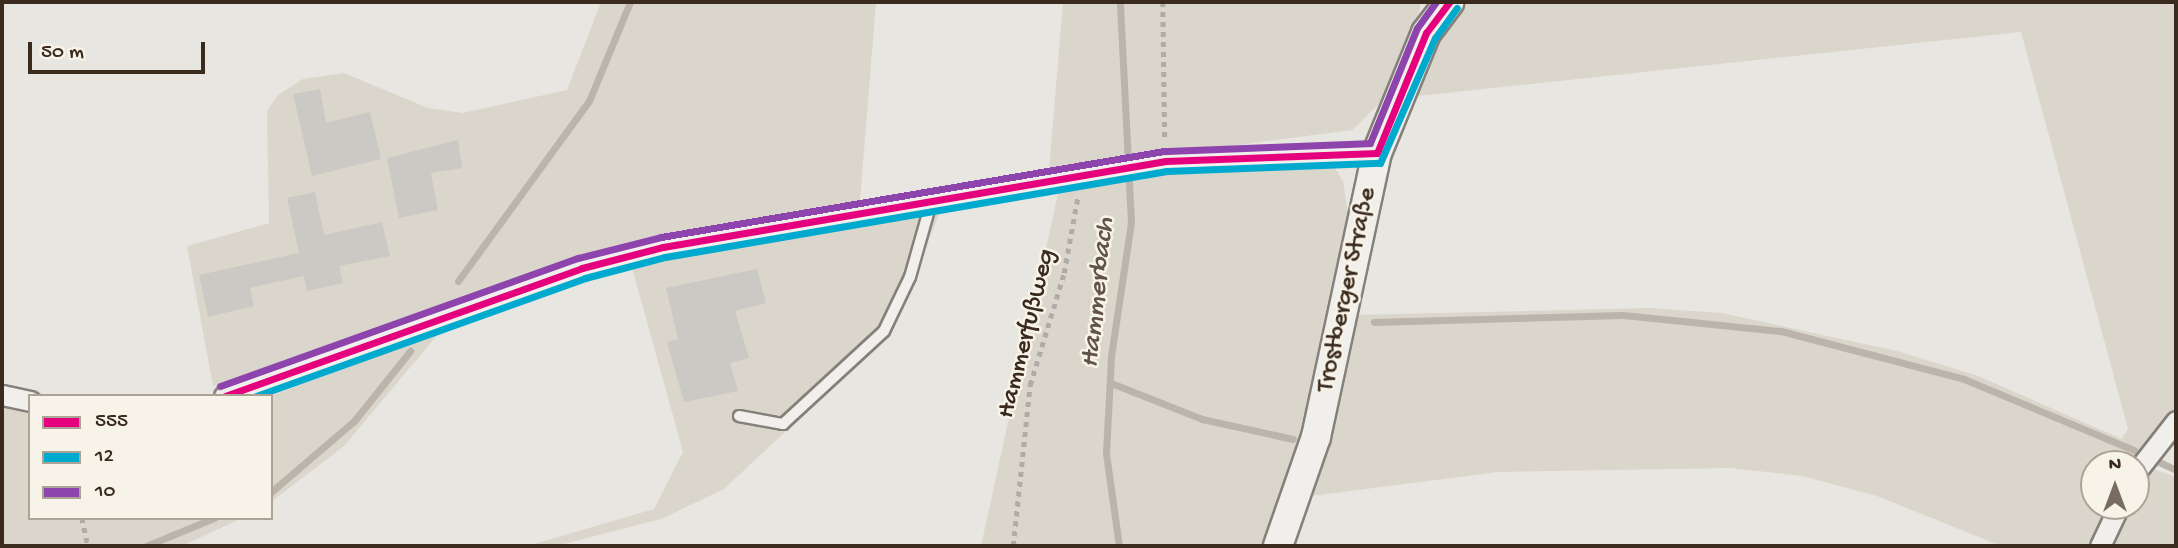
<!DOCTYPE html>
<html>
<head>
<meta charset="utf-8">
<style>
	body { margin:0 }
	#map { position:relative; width:2178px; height:548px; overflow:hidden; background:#e8e6e0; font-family:"Gochi Hand",sans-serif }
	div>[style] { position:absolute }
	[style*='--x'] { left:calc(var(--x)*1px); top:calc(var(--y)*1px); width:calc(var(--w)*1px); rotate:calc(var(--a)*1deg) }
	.green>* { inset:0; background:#dad6cc }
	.stream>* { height:7px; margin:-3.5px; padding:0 3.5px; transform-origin:3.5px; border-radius:3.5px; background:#bbb4aa }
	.building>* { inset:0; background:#cbc9c4 }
	.path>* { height:4.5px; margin-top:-2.25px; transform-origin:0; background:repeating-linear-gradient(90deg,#afaca8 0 5px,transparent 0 10px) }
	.roads { filter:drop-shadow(2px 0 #84807a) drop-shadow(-2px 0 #84807a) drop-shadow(0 2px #84807a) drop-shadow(0 -2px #84807a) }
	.lane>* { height:10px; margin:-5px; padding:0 5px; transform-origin:5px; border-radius:5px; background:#f0efeb }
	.street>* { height:19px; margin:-9.5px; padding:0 9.5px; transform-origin:9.5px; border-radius:9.5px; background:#f0efeb }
	.secondary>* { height:28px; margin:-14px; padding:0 14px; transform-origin:14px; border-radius:14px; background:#f0efeb }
	.bus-1>* { height:7px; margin:-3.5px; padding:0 3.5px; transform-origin:3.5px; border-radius:3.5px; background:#e5007d }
	.bus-2>* { height:7px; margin:-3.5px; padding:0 3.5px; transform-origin:3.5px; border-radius:3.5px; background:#00a9ce }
	.bus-3>* { height:7px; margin:-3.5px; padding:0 3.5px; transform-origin:3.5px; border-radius:3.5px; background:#8e44ad }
	span { translate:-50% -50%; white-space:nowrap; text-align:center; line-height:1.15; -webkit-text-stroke:5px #f7f3e8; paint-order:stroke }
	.street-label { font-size:26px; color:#3b2a1e }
	.water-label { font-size:28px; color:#615347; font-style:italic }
	.frame { position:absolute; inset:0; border:4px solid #3b2a1e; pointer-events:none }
	.legend { position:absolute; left:28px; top:394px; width:245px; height:126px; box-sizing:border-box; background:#f7f3e8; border:2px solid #aca397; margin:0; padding:9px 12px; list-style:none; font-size:21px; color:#3b2a1e }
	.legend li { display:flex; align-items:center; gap:14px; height:35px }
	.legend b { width:35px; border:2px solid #aca397 }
	.north { position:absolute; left:2080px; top:450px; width:70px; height:70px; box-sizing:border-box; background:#f7f3e8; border:2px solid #aca397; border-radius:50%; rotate:0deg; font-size:19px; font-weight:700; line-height:28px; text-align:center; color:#3b2a1e }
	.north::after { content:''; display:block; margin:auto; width:24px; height:32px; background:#786c62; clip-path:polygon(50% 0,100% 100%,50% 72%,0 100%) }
	.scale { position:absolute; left:28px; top:42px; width:177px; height:32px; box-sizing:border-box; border:4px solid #3b2a1e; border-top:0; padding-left:9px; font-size:21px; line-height:24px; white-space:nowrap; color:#3b2a1e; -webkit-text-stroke:5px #f7f3e8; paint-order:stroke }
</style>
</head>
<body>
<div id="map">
	<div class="green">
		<i style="clip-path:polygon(601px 2px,876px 2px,860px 201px,574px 262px,213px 386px,187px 246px,269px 223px,267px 111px,278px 95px,303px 79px,344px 73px,428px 108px,463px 113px,567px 90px)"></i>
		<i style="clip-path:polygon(1063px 2px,1421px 2px,1417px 26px,1382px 101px,1352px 130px,1049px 170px)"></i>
		<i style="clip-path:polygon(1469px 2px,2176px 2px,2176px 410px,2133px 464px,2094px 464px,2094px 506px,2108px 506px,2089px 546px,2001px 546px,1877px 496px,1802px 476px,1730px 468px,1498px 472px,1311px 496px,1353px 315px,1649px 308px,1722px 313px,1897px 351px,1978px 376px,2122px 439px,2128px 429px,2021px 32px,1408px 97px,1420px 66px)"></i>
		<i style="clip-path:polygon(1319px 162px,1335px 168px,1343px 181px,1349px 222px,1308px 427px,1264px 546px,981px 546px,1059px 189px,1190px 168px)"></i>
		<i style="clip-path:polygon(941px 209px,899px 317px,879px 344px,724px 489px,661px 519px,556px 546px,527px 546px,654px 509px,683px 452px,631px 264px)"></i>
		<i style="clip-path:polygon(439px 333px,344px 446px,271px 502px,271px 396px)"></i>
		<i style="clip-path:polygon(2px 405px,30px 412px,30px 518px,242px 518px,182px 546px,2px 546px)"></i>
		<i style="clip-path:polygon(2145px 466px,2176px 477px,2176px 546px,2107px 546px,2125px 506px,2136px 506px)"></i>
	</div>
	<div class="stream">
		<i style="--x:458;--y:281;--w:223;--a:-54"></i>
		<i style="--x:589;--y:101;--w:107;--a:-67.5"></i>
		<i style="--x:1374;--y:322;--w:249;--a:-1.6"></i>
		<i style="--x:1623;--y:315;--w:159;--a:5.8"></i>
		<i style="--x:1781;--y:331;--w:189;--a:14.7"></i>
		<i style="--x:1964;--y:379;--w:184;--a:22.7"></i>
		<i style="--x:1111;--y:383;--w:98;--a:21.6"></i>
		<i style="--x:1202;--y:419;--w:93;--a:12.4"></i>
		<i style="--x:2157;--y:461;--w:21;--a:25"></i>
		<i style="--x:271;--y:492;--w:109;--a:-40.5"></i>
		<i style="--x:354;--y:421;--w:90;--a:-51.3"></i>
		<i style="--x:146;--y:546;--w:74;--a:-22.4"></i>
		<i style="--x:1119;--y:546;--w:94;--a:-98"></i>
		<i style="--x:1106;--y:453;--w:97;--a:-87"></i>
		<i style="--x:1111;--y:356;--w:135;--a:-81.5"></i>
		<i style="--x:1131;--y:222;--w:220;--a:-92.9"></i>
	</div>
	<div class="building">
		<i style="clip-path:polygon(320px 89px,326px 123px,370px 112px,381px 159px,312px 176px,293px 94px)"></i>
		<i style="clip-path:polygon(458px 140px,462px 168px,431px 173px,438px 210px,399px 218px,387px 158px)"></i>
		<i style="clip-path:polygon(315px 192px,324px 235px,382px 222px,390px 256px,339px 266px,343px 283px,307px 291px,304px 276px,250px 288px,254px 306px,208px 317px,199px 275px,299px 253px,287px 198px)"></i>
		<i style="clip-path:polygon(757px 269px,766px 303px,735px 311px,749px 358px,730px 363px,738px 391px,684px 402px,667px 342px,678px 339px,666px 288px)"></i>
	</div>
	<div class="path">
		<i style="--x:1163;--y:2;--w:139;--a:89.2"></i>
		<i style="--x:82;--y:518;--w:29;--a:78"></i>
		<i style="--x:1013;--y:546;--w:162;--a:-84"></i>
		<i style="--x:1030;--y:385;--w:117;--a:-73.1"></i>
		<i style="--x:1064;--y:273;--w:79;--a:-79.8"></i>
	</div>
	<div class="roads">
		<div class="lane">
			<i style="--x:739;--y:416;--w:45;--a:10.3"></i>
			<i style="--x:783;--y:424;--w:137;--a:-42.6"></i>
			<i style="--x:884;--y:331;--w:60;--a:-64.3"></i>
			<i style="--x:910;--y:277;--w:81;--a:-74.2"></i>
		</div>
		<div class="street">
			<i style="--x:2;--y:395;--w:29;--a:12"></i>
			<i style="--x:224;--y:396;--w:380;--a:-19.7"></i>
			<i style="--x:582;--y:268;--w:84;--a:-14.5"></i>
			<i style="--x:663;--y:247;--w:510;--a:-9.7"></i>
			<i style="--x:1166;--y:161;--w:211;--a:-2.2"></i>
			<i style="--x:2136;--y:472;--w:65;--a:-51.9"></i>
			<i style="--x:2100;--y:546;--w:44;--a:-64.6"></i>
		</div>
		<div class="secondary">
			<i style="--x:1278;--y:546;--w:115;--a:-70.8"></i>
			<i style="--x:1316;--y:437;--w:290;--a:-77.9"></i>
			<i style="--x:1377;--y:153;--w:130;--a:-67.8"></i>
			<i style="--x:1426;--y:33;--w:39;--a:-53"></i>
		</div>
	</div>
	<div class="bus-1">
		<i style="--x:1377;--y:153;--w:130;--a:-67.8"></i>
		<i style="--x:1426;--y:33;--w:39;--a:-53"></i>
		<i style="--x:225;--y:396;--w:379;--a:-19.7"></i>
		<i style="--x:582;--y:268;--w:84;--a:-14.5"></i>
		<i style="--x:663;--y:247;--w:510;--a:-9.7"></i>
		<i style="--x:1166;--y:161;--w:211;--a:-2.2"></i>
	</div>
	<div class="bus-2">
		<i style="--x:256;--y:396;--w:350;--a:-19.7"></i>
		<i style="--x:585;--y:278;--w:83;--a:-14.7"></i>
		<i style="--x:665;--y:257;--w:509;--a:-9.72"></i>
		<i style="--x:1167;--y:171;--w:213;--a:-2.2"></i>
		<i style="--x:1380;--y:163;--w:137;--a:-66.3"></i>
		<i style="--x:1435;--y:38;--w:37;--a:-54"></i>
	</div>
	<div class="bus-3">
		<i style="--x:220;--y:386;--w:380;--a:-19.7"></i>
		<i style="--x:578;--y:258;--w:86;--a:-14.2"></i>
		<i style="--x:661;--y:237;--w:510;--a:-9.7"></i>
		<i style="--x:1164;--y:151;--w:206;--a:-2.2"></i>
		<i style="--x:1370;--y:143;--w:124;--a:-67.8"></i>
		<i style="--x:1417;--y:28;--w:32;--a:-54"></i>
	</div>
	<div class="street-label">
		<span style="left:1348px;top:290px;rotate:-78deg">Trostberger Straße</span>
		<span style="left:1028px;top:334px;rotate:-76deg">Hammerfußweg</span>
	</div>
	<div class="water-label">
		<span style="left:1099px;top:293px;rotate:-84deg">Hammerbach</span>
	</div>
	<div class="frame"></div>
	<ul class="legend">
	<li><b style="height:9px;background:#e5007d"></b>555</li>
	<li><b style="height:9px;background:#00a9ce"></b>12</li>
	<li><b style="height:9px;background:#8e44ad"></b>10</li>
	</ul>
	<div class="north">N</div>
	<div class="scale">50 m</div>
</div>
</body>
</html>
